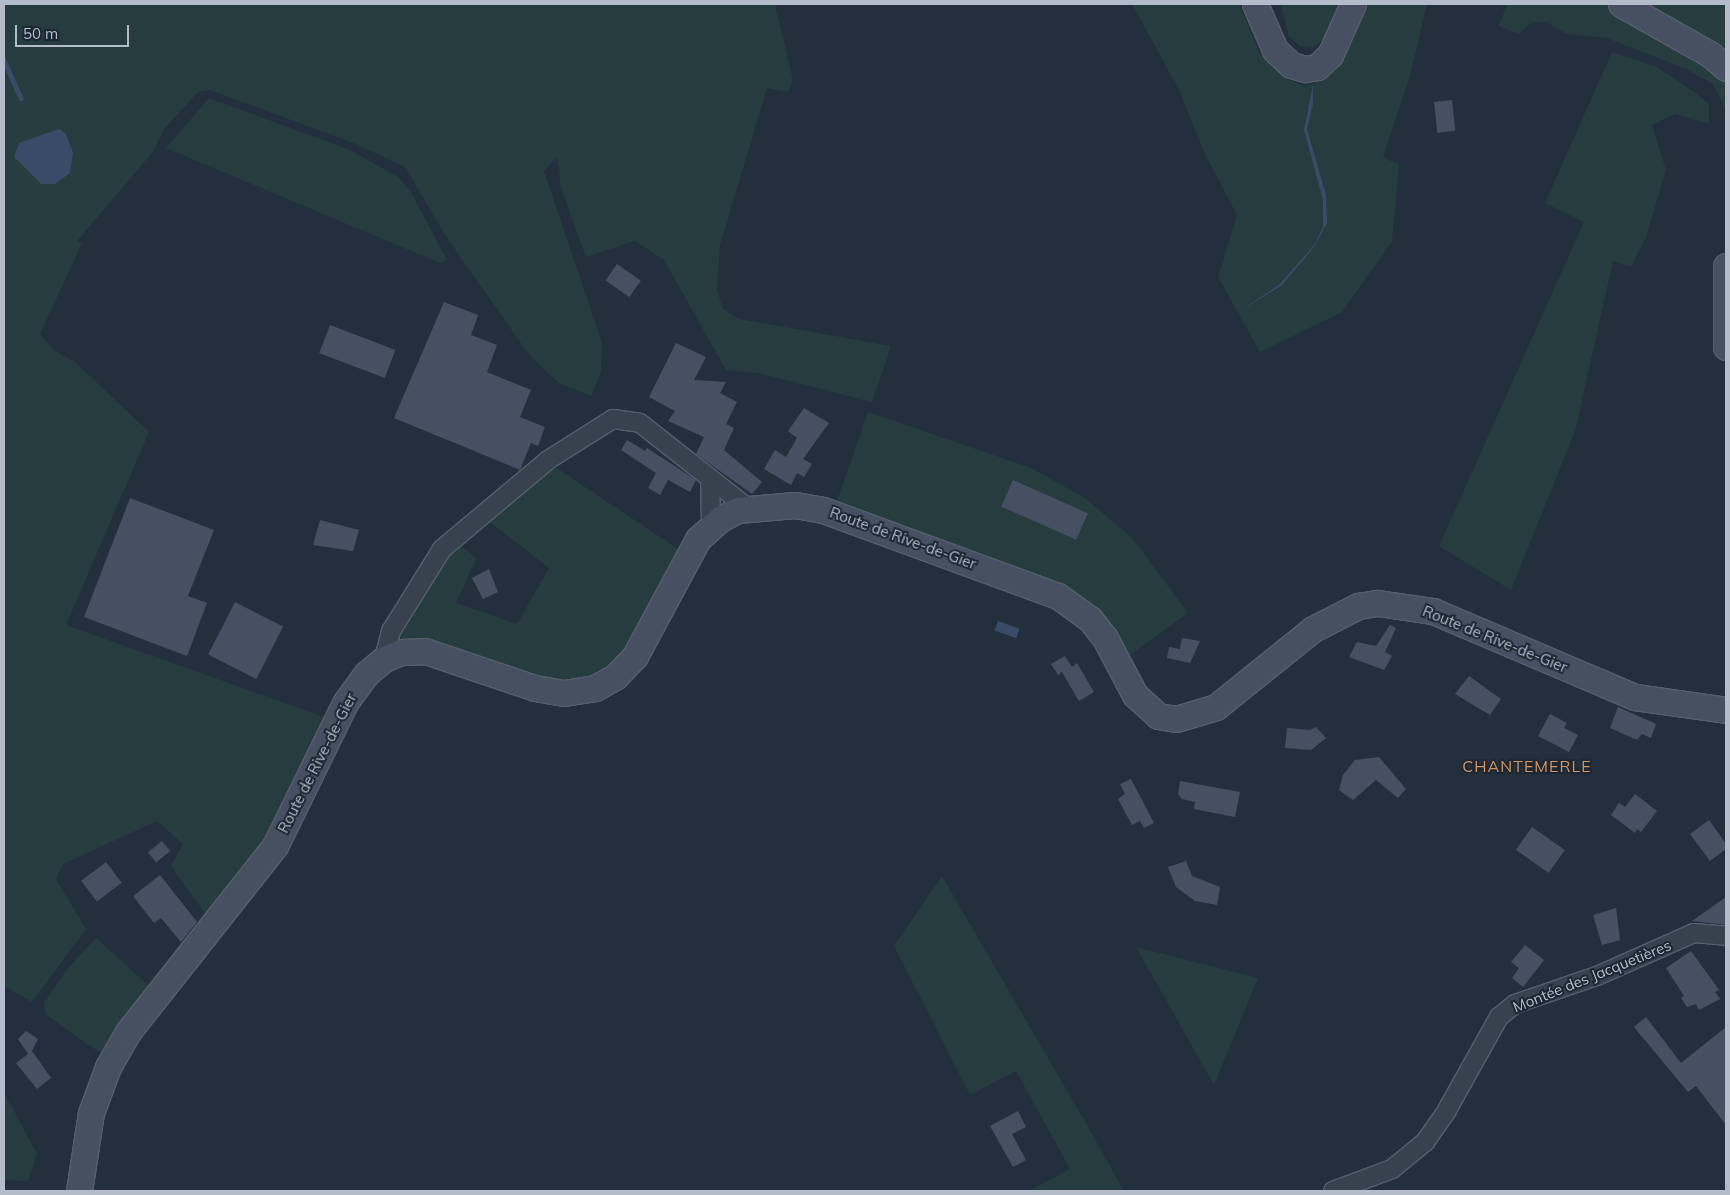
<!DOCTYPE html>
<html>
<head>
<meta charset="utf-8">
<style>
	body { margin:0 }
	#map { position:relative; width:1730px; height:1195px; overflow:hidden; background:#242f3e; font-family:Mulish,sans-serif }
	div>[style] { position:absolute }
	[style*='--x'] { left:calc(var(--x)*1px); top:calc(var(--y)*1px); width:calc(var(--w)*1px); rotate:calc(var(--a)*1deg) }
	.green>* { inset:0; background:#263c3f }
	.water>* { inset:0; background:#394c67; transform-origin:0 0 }
	.stream>* { height:4.5px; margin:-2.25px; padding:0 2.25px; transform-origin:2.25px; border-radius:2.25px; background:#394c67 }
	.building>* { inset:0; background:#455162; transform-origin:0 0 }
	.roads { filter:drop-shadow(1px 0 #565f6c) drop-shadow(-1px 0 #565f6c) drop-shadow(0 1px #565f6c) drop-shadow(0 -1px #565f6c) }
	.street>* { height:18px; margin:-9px; padding:0 9px; transform-origin:9px; border-radius:9px; background:#38414e }
	.secondary>* { height:25px; margin:-12.5px; padding:0 12.5px; transform-origin:12.5px; border-radius:12.5px; background:#465061 }
	span { translate:-50% -50%; white-space:nowrap; text-align:center; line-height:1.15; -webkit-text-stroke:4px #1d2633; paint-order:stroke }
	.street-label { font-size:15px; color:#b4bcc9 }
	.neighbourhood-label { font-size:16px; color:#d59563; letter-spacing:1px }
	.frame { position:absolute; inset:0; border:5px solid #b4bcc9; pointer-events:none }
	.scale { position:absolute; left:15px; top:25px; width:114px; height:22px; box-sizing:border-box; border:2px solid #b4bcc9; border-top:0; padding-left:6px; font-size:15px; line-height:18px; white-space:nowrap; color:#b4bcc9; -webkit-text-stroke:4px #1d2633; paint-order:stroke }
</style>
</head>
<body>
<div id="map">
	<div class="green">
		<i style="clip-path:polygon(4px 4px,775px 4px,793px 80px,788px 92px,767px 88px,720px 245px,717px 290px,723px 309px,739px 319px,891px 346px,872px 402px,758px 373px,726px 370px,664px 260px,635px 241px,586px 257px,561px 188px,557px 157px,544px 171px,602px 343px,601px 372px,591px 396px,559px 383px,530px 356px,445px 235px,405px 167px,356px 144px,210px 90px,198px 92px,164px 129px,153px 152px,77px 241px,82px 243px,40px 334px,53px 350px,75px 362px,149px 432px,66px 625px,327px 718px,271px 837px,209px 919px,171px 866px,183px 844px,157px 821px,63px 864px,56px 879px,86px 929px,32px 1002px,4px 986px)"></i>
		<i style="clip-path:polygon(1132px 4px,1239px 4px,1259px 52px,1288px 80px,1305px 86px,1325px 79px,1363px 4px,1427px 4px,1409px 79px,1383px 157px,1399px 165px,1392px 241px,1342px 312px,1260px 352px,1218px 277px,1237px 215px,1205px 154px,1178px 88px)"></i>
		<i style="clip-path:polygon(1281px 4px,1338px 4px,1325px 37px,1314px 47px,1300px 46px,1289px 37px)"></i>
		<i style="clip-path:polygon(1508px 4px,1605px 4px,1690px 52px,1725px 81px,1726px 110px,1713px 84px,1686px 69px,1607px 38px,1567px 34px,1546px 22px,1532px 22px,1519px 34px,1498px 26px)"></i>
		<i style="clip-path:polygon(1646px 4px,1726px 4px,1726px 49px)"></i>
		<i style="clip-path:polygon(1612px 52px,1657px 67px,1694px 92px,1709px 104px,1709px 124px,1675px 114px,1652px 125px,1666px 170px,1646px 237px,1631px 267px,1613px 261px,1575px 431px,1511px 590px,1439px 546px,1584px 222px,1545px 203px)"></i>
		<i style="clip-path:polygon(209px 98px,350px 150px,398px 177px,411px 192px,447px 260px,440px 263px,166px 148px)"></i>
		<i style="clip-path:polygon(868px 412px,1031px 468px,1085px 498px,1133px 539px,1188px 613px,1130px 655px,1103px 616px,1068px 586px,836px 504px)"></i>
		<i style="clip-path:polygon(552px 465px,678px 549px,661px 590px,621px 659px,588px 679px,557px 683px,399px 641px,396px 636px,441px 564px,461px 545px,476px 559px,456px 603px,517px 624px,549px 568px,486px 519px)"></i>
		<i style="clip-path:polygon(942px 876px,1083px 1118px,1124px 1191px,1029px 1191px,1070px 1169px,1016px 1071px,970px 1095px,894px 946px)"></i>
		<i style="clip-path:polygon(96px 938px,150px 987px,102px 1054px,46px 1015px,44px 1003px,68px 968px)"></i>
		<i style="clip-path:polygon(1136px 947px,1258px 978px,1214px 1085px)"></i>
		<i style="clip-path:polygon(4px 1092px,37px 1154px,28px 1181px,4px 1180px)"></i>
	</div>
	<div class="water">
		<i style="clip-path:polygon(1313px 84px,1313px 104px,1307px 129px,1326px 195px,1327px 223px,1314px 247px,1282px 285px,1237px 313px,1280px 284px,1315px 244px,1323px 227px,1323px 200px,1304px 130px)"></i>
		<i style="clip-path:polygon(59px 129px,66px 134px,73px 153px,70px 173px,55px 184px,41px 184px,14px 157px,19px 143px)"></i>
		<i style="left:998px;top:621px;width:23px;height:10px;rotate:20deg"></i>
	</div>
	<div class="stream">
		<i style="--x:4;--y:60;--w:42;--a:65.9"></i>
	</div>
	<div class="building">
		<i style="left:1452px;top:100px;width:31px;height:18px;rotate:84deg"></i>
		<i style="left:617px;top:264px;width:29px;height:20px;rotate:35deg"></i>
		<i style="clip-path:polygon(444px 302px,478px 315px,471px 335px,497px 345px,487px 372px,531px 390px,520px 417px,545px 427px,538px 446px,531px 443px,520px 470px,394px 418px)"></i>
		<i style="left:330px;top:325px;width:70px;height:30px;rotate:21deg"></i>
		<i style="clip-path:polygon(676px 343px,706px 357px,694px 380px,726px 382px,720px 393px,737px 402px,726px 424px,734px 428px,724px 450px,762px 482px,752px 494px,696px 454px,704px 437px,668px 421px,675px 411px,649px 397px)"></i>
		<i style="clip-path:polygon(804px 408px,829px 423px,803px 459px,812px 464px,804px 477px,797px 473px,791px 485px,764px 469px,775px 450px,786px 457px,797px 438px,788px 431px)"></i>
		<i style="clip-path:polygon(627px 440px,645px 451px,647px 448px,696px 480px,690px 492px,668px 480px,660px 495px,648px 488px,656px 473px,621px 450px)"></i>
		<i style="left:1013px;top:480px;width:82px;height:29px;rotate:24deg"></i>
		<i style="clip-path:polygon(130px 498px,214px 530px,188px 596px,207px 603px,187px 656px,84px 617px)"></i>
		<i style="clip-path:polygon(320px 520px,359px 530px,353px 551px,313px 545px)"></i>
		<i style="clip-path:polygon(489px 569px,498px 592px,483px 599px,472px 578px)"></i>
		<i style="left:235px;top:602px;width:54px;height:59px;rotate:27deg"></i>
		<i style="clip-path:polygon(1390px 625px,1396px 628px,1385px 652px,1392px 656px,1384px 670px,1349px 657px,1357px 642px,1376px 646px)"></i>
		<i style="clip-path:polygon(1182px 638px,1200px 641px,1190px 663px,1167px 658px,1169px 647px,1180px 649px)"></i>
		<i style="clip-path:polygon(1065px 656px,1072px 667px,1077px 663px,1094px 692px,1079px 701px,1062px 672px,1058px 675px,1051px 664px)"></i>
		<i style="clip-path:polygon(1469px 676px,1501px 699px,1490px 715px,1455px 694px)"></i>
		<i style="clip-path:polygon(1618px 707px,1656px 724px,1651px 738px,1642px 734px,1637px 740px,1610px 728px)"></i>
		<i style="clip-path:polygon(1550px 714px,1567px 723px,1564px 728px,1578px 735px,1569px 752px,1538px 736px)"></i>
		<i style="clip-path:polygon(1316px 727px,1326px 738px,1311px 750px,1285px 748px,1287px 728px,1310px 730px)"></i>
		<i style="clip-path:polygon(1379px 757px,1406px 789px,1398px 798px,1376px 780px,1353px 800px,1339px 790px,1343px 775px,1355px 760px)"></i>
		<i style="clip-path:polygon(1131px 779px,1154px 823px,1144px 828px,1140px 821px,1132px 825px,1118px 799px,1125px 794px,1120px 784px)"></i>
		<i style="clip-path:polygon(1180px 781px,1240px 792px,1235px 817px,1194px 809px,1195px 802px,1182px 799px,1178px 794px)"></i>
		<i style="clip-path:polygon(1635px 794px,1657px 811px,1641px 832px,1637px 829px,1635px 833px,1611px 815px,1619px 803px,1625px 807px)"></i>
		<i style="clip-path:polygon(1709px 820px,1726px 844px,1726px 849px,1710px 861px,1690px 834px)"></i>
		<i style="left:1532px;top:827px;width:40px;height:28px;rotate:35deg"></i>
		<i style="left:162px;top:841px;width:13px;height:18px;rotate:51deg"></i>
		<i style="clip-path:polygon(1186px 861px,1192px 876px,1220px 887px,1217px 905px,1195px 901px,1176px 887px,1168px 867px)"></i>
		<i style="left:106px;top:862px;width:26px;height:31px;rotate:53deg"></i>
		<i style="clip-path:polygon(160px 875px,197px 922px,181px 942px,161px 918px,154px 923px,133px 896px)"></i>
		<i style="clip-path:polygon(1726px 897px,1726px 925px,1692px 921px)"></i>
		<i style="clip-path:polygon(1616px 908px,1620px 940px,1602px 945px,1593px 915px)"></i>
		<i style="clip-path:polygon(1525px 945px,1544px 960px,1523px 987px,1512px 978px,1519px 968px,1511px 962px)"></i>
		<i style="clip-path:polygon(1691px 951px,1719px 990px,1715px 992px,1720px 999px,1699px 1010px,1696px 1004px,1687px 1007px,1681px 998px,1684px 996px,1666px 968px)"></i>
		<i style="clip-path:polygon(1646px 1017px,1681px 1063px,1726px 1027px,1726px 1125px,1696px 1086px,1688px 1092px,1634px 1027px)"></i>
		<i style="clip-path:polygon(26px 1031px,38px 1039px,32px 1051px,51px 1078px,37px 1089px,16px 1063px,28px 1054px,18px 1039px)"></i>
		<i style="clip-path:polygon(1018px 1111px,1026px 1127px,1012px 1134px,1026px 1160px,1013px 1167px,990px 1126px)"></i>
	</div>
	<div class="roads">
		<div class="street">
			<i style="--x:710;--y:478;--w:48;--a:88.8"></i>
			<i style="--x:384;--y:659;--w:29;--a:-76"></i>
			<i style="--x:391;--y:631;--w:97;--a:-58.1"></i>
			<i style="--x:442;--y:549;--w:138;--a:-40"></i>
			<i style="--x:548;--y:460;--w:77;--a:-32.2"></i>
			<i style="--x:613;--y:419;--w:27;--a:8"></i>
			<i style="--x:640;--y:423;--w:137;--a:38.2"></i>
			<i style="--x:1333;--y:1191;--w:63;--a:-20.4"></i>
			<i style="--x:1392;--y:1169;--w:43;--a:-39.3"></i>
			<i style="--x:1425;--y:1142;--w:39;--a:-55"></i>
			<i style="--x:1447;--y:1110;--w:107;--a:-60.8"></i>
			<i style="--x:1499;--y:1017;--w:21;--a:-39"></i>
			<i style="--x:1515;--y:1004;--w:87;--a:-18.9"></i>
			<i style="--x:1597;--y:976;--w:106;--a:-23.9"></i>
			<i style="--x:1694;--y:933;--w:32;--a:5"></i>
		</div>
		<div class="secondary">
			<i style="--x:1255;--y:4;--w:50;--a:66.5"></i>
			<i style="--x:1275;--y:50;--w:22;--a:43"></i>
			<i style="--x:1291;--y:65;--w:15;--a:16"></i>
			<i style="--x:1305;--y:69;--w:12;--a:-9"></i>
			<i style="--x:1317;--y:67;--w:18;--a:-43"></i>
			<i style="--x:1330;--y:55;--w:56;--a:-65.7"></i>
			<i style="--x:1621;--y:4;--w:103;--a:29.5"></i>
			<i style="--x:1711;--y:55;--w:20;--a:41"></i>
			<i style="--x:1726;--y:266;--w:81;--a:90"></i>
			<i style="--x:79;--y:1191;--w:79;--a:-81.3"></i>
			<i style="--x:91;--y:1113;--w:49;--a:-69.7"></i>
			<i style="--x:108;--y:1067;--w:40;--a:-60.3"></i>
			<i style="--x:128;--y:1032;--w:237;--a:-51.7"></i>
			<i style="--x:275;--y:846;--w:159;--a:-63.9"></i>
			<i style="--x:345;--y:703;--w:36;--a:-54"></i>
			<i style="--x:366;--y:674;--w:23;--a:-40"></i>
			<i style="--x:384;--y:659;--w:18;--a:-22"></i>
			<i style="--x:401;--y:652;--w:24;--a:-2"></i>
			<i style="--x:425;--y:651;--w:116;--a:18.6"></i>
			<i style="--x:535;--y:688;--w:29;--a:10"></i>
			<i style="--x:564;--y:693;--w:31;--a:-9"></i>
			<i style="--x:595;--y:688;--w:23;--a:-29"></i>
			<i style="--x:615;--y:677;--w:29;--a:-46"></i>
			<i style="--x:635;--y:656;--w:133;--a:-61.7"></i>
			<i style="--x:698;--y:539;--w:30;--a:-42"></i>
			<i style="--x:720;--y:519;--w:20;--a:-27"></i>
			<i style="--x:738;--y:510;--w:57;--a:-5"></i>
			<i style="--x:795;--y:505;--w:28;--a:10"></i>
			<i style="--x:823;--y:510;--w:250;--a:20.1"></i>
			<i style="--x:1058;--y:596;--w:39;--a:36"></i>
			<i style="--x:1090;--y:619;--w:24;--a:52"></i>
			<i style="--x:1105;--y:638;--w:64;--a:62.2"></i>
			<i style="--x:1135;--y:695;--w:31;--a:42"></i>
			<i style="--x:1158;--y:716;--w:18;--a:9"></i>
			<i style="--x:1176;--y:719;--w:42;--a:-16.7"></i>
			<i style="--x:1216;--y:707;--w:124;--a:-38.8"></i>
			<i style="--x:1313;--y:629;--w:51;--a:-27.1"></i>
			<i style="--x:1358;--y:606;--w:20;--a:-9"></i>
			<i style="--x:1378;--y:603;--w:56;--a:8.3"></i>
			<i style="--x:1433;--y:611;--w:220;--a:23.1"></i>
			<i style="--x:1635;--y:697;--w:92;--a:8.1"></i>
		</div>
	</div>
	<div class="street-label">
		<span style="left:903px;top:538px;rotate:20deg">Route de Rive-de-Gier</span>
		<span style="left:1495px;top:639px;rotate:22deg">Route de Rive-de-Gier</span>
		<span style="left:317px;top:763px;rotate:-63deg">Route de Rive-de-Gier</span>
		<span style="left:1592px;top:976px;rotate:-22deg">Montée des Jacquetières</span>
	</div>
	<div class="neighbourhood-label">
		<span style="left:1527px;top:766px">CHANTEMERLE</span>
	</div>
	<div class="frame"></div>
	<div class="scale">50 m</div>
</div>
</body>
</html>
